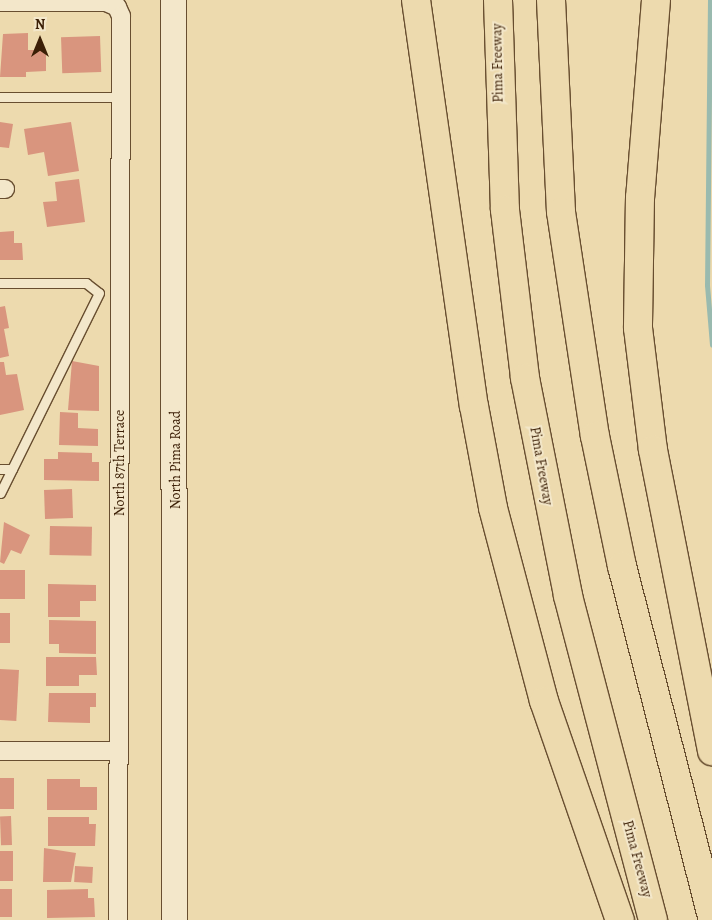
<!DOCTYPE html>
<html>
<head>
<meta charset="utf-8">
<style>
	body { margin:0 }
	#map { position:relative; width:712px; height:920px; overflow:hidden; background:#eddaae; font-family:Alegreya,serif }
	div>[style] { position:absolute }
	[style*='--x'] { left:calc(var(--x)*1px); top:calc(var(--y)*1px); width:calc(var(--w)*1px); rotate:calc(var(--a)*1deg) }
	.stream>* { height:5px; margin:-2.5px; padding:0 2.5px; transform-origin:2.5px; border-radius:2.5px; background:#99baaf }
	.building>* { inset:0; background:#d9957e; transform-origin:0 0 }
	.roads { filter:drop-shadow(1px 0 #684e30) drop-shadow(-1px 0 #684e30) drop-shadow(0 1px #684e30) drop-shadow(0 -1px #684e30) }
	.service>* { height:9px; margin:-4.5px; padding:0 4.5px; transform-origin:4.5px; border-radius:4.5px; background:#f3e7ca }
	.minor>* { height:18px; margin:-9px; padding:0 9px; transform-origin:9px; border-radius:9px; background:#f3e7ca }
	.secondary>* { height:25px; margin:-12.5px; padding:0 12.5px; transform-origin:12.5px; border-radius:12.5px; background:#f3e7ca }
	.motorway>* { height:28px; margin:-14px; padding:0 14px; transform-origin:14px; border-radius:14px; background:#eddaae }
	span { translate:-50% -50%; white-space:nowrap; text-align:center; line-height:1.15; -webkit-text-stroke:4px #f3e7ca; paint-order:stroke }
	.street-label { font-size:14px; color:#3c1f06 }
	.north { position:absolute; left:15px; top:15px; width:50px; height:50px; -webkit-text-stroke:4px #f3e7ca; paint-order:stroke; rotate:0deg; font-size:14px; font-weight:700; line-height:20px; text-align:center; color:#3c1f06 }
	.north::after { content:''; display:block; margin:auto; width:18px; height:22px; background:#3c1f06; clip-path:polygon(50% 0,100% 100%,50% 72%,0 100%) }
</style>
</head>
<body>
<div id="map">
	<div class="stream">
		<i style="--x:710;--y:0;--w:285;--a:90.6"></i>
		<i style="--x:707;--y:285;--w:60;--a:85.2"></i>
	</div>
	<div class="building">
		<i style="clip-path:polygon(28px 33px,28px 50px,46px 50px,46px 71px,26px 72px,26px 77px,0 77px,3px 34px)"></i>
		<i style="left:100px;top:36px;width:36px;height:39px;rotate:88deg"></i>
		<i style="clip-path:polygon(0 122px,13px 124px,9px 148px,0 147px)"></i>
		<i style="clip-path:polygon(71px 122px,79px 171px,48px 176px,44px 152px,28px 155px,24px 129px)"></i>
		<i style="clip-path:polygon(79px 179px,85px 222px,47px 227px,43px 202px,57px 201px,55px 182px)"></i>
		<i style="clip-path:polygon(14px 231px,14px 243px,22px 243px,23px 260px,0 260px,0 232px)"></i>
		<i style="clip-path:polygon(5px 306px,9px 328px,4px 329px,9px 356px,0 358px,0 307px)"></i>
		<i style="clip-path:polygon(72px 361px,99px 366px,99px 411px,68px 410px)"></i>
		<i style="clip-path:polygon(0 362px,4px 362px,6px 375px,17px 374px,24px 410px,0 415px)"></i>
		<i style="clip-path:polygon(60px 412px,78px 413px,78px 428px,98px 429px,98px 446px,59px 445px)"></i>
		<i style="clip-path:polygon(58px 452px,92px 453px,92px 462px,99px 462px,99px 481px,44px 480px,44px 459px,58px 459px)"></i>
		<i style="left:72px;top:489px;width:29px;height:28px;rotate:88deg"></i>
		<i style="clip-path:polygon(4px 522px,30px 535px,21px 554px,11px 550px,4px 564px,0 562px)"></i>
		<i style="left:50px;top:526px;width:42px;height:29px;rotate:1deg"></i>
		<i style="left:0;top:570px;width:25px;height:29px"></i>
		<i style="clip-path:polygon(48px 584px,96px 585px,96px 601px,80px 601px,80px 617px,48px 617px)"></i>
		<i style="left:0;top:613px;width:10px;height:30px"></i>
		<i style="clip-path:polygon(49px 620px,96px 621px,96px 654px,59px 653px,59px 644px,49px 644px)"></i>
		<i style="clip-path:polygon(46px 657px,96px 657px,97px 675px,79px 675px,79px 686px,46px 686px)"></i>
		<i style="left:0;top:669px;width:19px;height:51px;rotate:3deg"></i>
		<i style="clip-path:polygon(49px 693px,96px 693px,96px 707px,90px 707px,90px 723px,48px 722px)"></i>
		<i style="left:14px;top:778px;width:31px;height:14px;rotate:90deg"></i>
		<i style="clip-path:polygon(47px 779px,80px 779px,80px 787px,97px 787px,97px 810px,47px 810px)"></i>
		<i style="left:11px;top:816px;width:29px;height:11px;rotate:88deg"></i>
		<i style="clip-path:polygon(48px 817px,89px 817px,89px 824px,96px 824px,95px 846px,48px 846px)"></i>
		<i style="clip-path:polygon(44px 848px,76px 853px,71px 882px,43px 882px)"></i>
		<i style="left:0;top:851px;width:13px;height:30px"></i>
		<i style="left:75px;top:866px;width:18px;height:16px;rotate:3deg"></i>
		<i style="left:0;top:889px;width:12px;height:28px"></i>
		<i style="clip-path:polygon(88px 889px,88px 898px,94px 898px,95px 917px,47px 918px,47px 890px)"></i>
	</div>
	<div class="roads">
		<div class="service">
			<i style="--x:0;--y:97;--w:122;--a:0"></i>
			<i style="--x:0;--y:283;--w:86;--a:0"></i>
			<i style="--x:86;--y:283;--w:16;--a:38"></i>
			<i style="--x:99;--y:293;--w:223;--a:116.3"></i>
			<i style="--x:0;--y:469;--w:12;--a:0"></i>
		</div>
		<div class="minor">
			<i style="--x:0;--y:2;--w:106;--a:0"></i>
			<i style="--x:106;--y:2;--w:12;--a:24"></i>
			<i style="--x:117;--y:7;--w:10;--a:66"></i>
			<i style="--x:121;--y:16;--w:904;--a:90.19"></i>
			<i style="--x:0;--y:189;--w:5;--a:0"></i>
			<i style="--x:0;--y:751;--w:119;--a:0"></i>
		</div>
		<div class="secondary">
			<i style="--x:173;--y:0;--w:920;--a:89.94"></i>
		</div>
		<div class="motorway">
			<i style="--x:416;--y:0;--w:410;--a:81.9"></i>
			<i style="--x:474;--y:406;--w:104;--a:79.4"></i>
			<i style="--x:493;--y:508;--w:200;--a:75.2"></i>
			<i style="--x:544;--y:701;--w:232;--a:70.9"></i>
			<i style="--x:498;--y:0;--w:210;--a:88.1"></i>
			<i style="--x:505;--y:210;--w:169;--a:83.2"></i>
			<i style="--x:525;--y:378;--w:222;--a:78.8"></i>
			<i style="--x:568;--y:596;--w:335;--a:75.3"></i>
			<i style="--x:551;--y:0;--w:212;--a:87.3"></i>
			<i style="--x:561;--y:212;--w:227;--a:81.4"></i>
			<i style="--x:595;--y:436;--w:133;--a:78.3"></i>
			<i style="--x:622;--y:566;--w:362;--a:75.6"></i>
			<i style="--x:656;--y:0;--w:198;--a:94.6"></i>
			<i style="--x:640;--y:197;--w:131;--a:90.9"></i>
			<i style="--x:638;--y:328;--w:123;--a:83"></i>
			<i style="--x:653;--y:450;--w:307;--a:78.9"></i>
		</div>
	</div>
	<div class="street-label">
		<span style="left:498px;top:63px;rotate:-91deg">Pima Freeway</span>
		<span style="left:176px;top:460px;rotate:-90deg">North Pima Road</span>
		<span style="left:120px;top:463px;rotate:-90deg">North 87th Terrace</span>
		<span style="left:541px;top:466px;rotate:80deg">Pima Freeway</span>
		<span style="left:637px;top:859px;rotate:75deg">Pima Freeway</span>
	</div>
	<div class="north">N</div>
</div>
</body>
</html>
